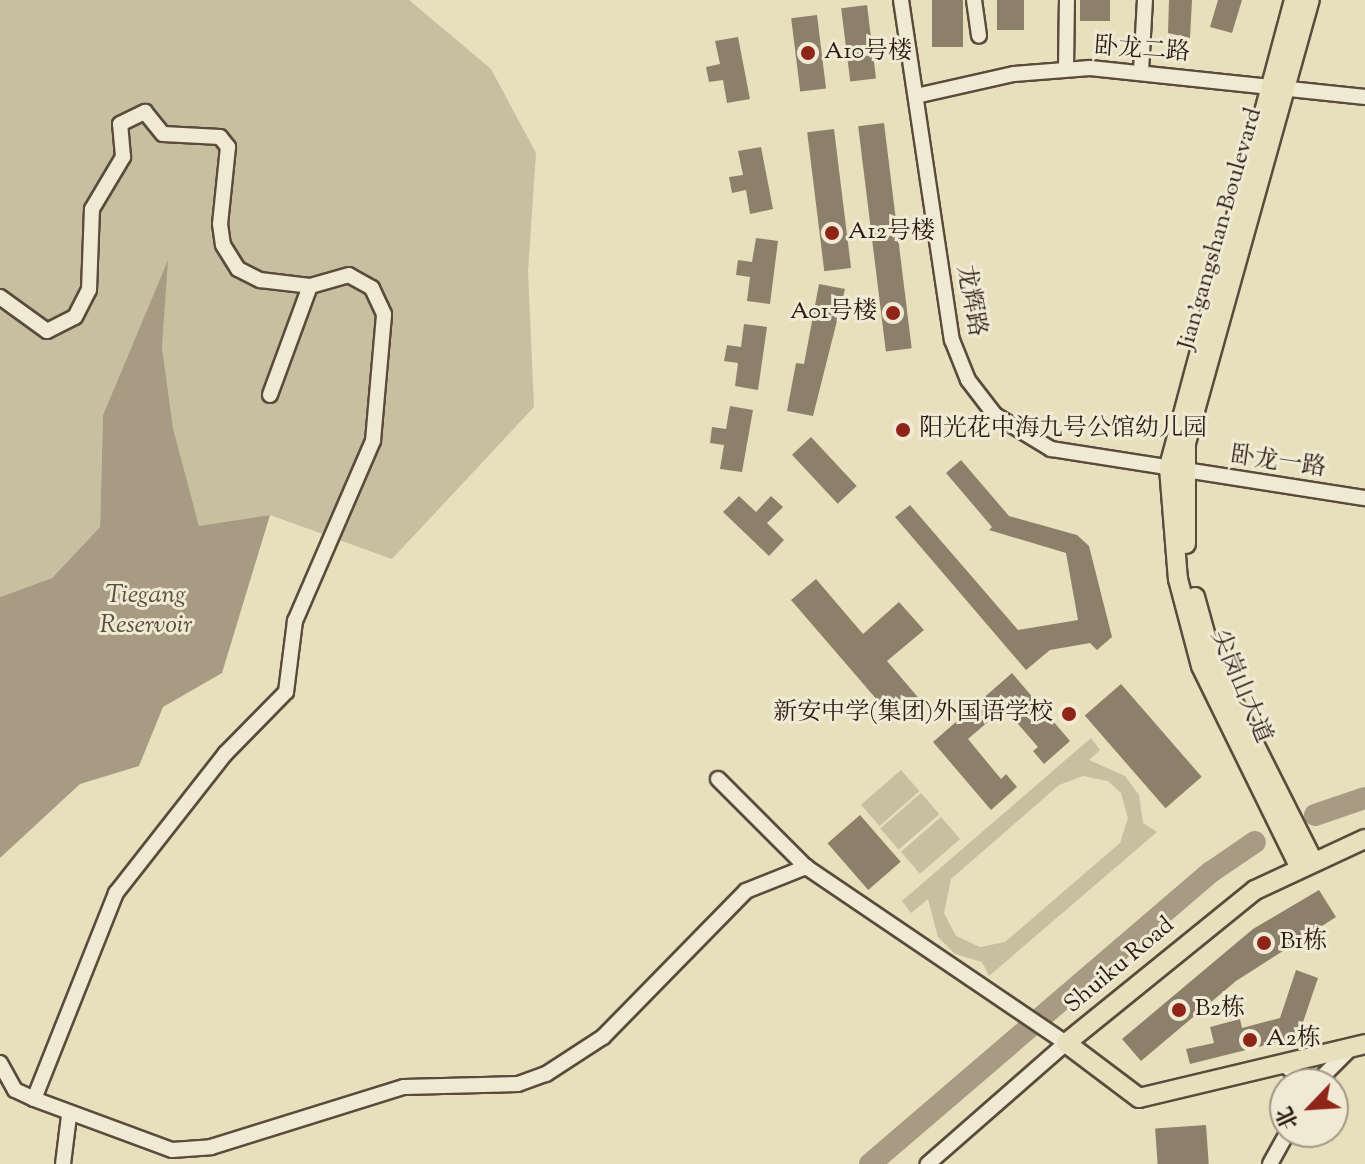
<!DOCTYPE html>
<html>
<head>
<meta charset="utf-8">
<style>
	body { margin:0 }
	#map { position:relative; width:1365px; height:1164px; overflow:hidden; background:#e8dfbd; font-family:"Sorts Mill Goudy","Noto Serif SC",serif }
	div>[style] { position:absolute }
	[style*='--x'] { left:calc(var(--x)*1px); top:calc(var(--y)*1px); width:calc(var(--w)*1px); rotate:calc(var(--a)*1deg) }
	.green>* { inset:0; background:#c8bea0; transform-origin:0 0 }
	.water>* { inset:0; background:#a79c83 }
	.river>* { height:22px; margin:-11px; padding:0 11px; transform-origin:11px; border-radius:11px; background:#a79c83 }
	.building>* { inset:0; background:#8d806a; transform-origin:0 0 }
	.roads { filter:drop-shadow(2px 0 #5a4b3c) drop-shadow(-2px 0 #5a4b3c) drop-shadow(0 2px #5a4b3c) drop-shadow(0 -2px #5a4b3c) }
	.minor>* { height:14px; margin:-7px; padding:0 7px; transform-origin:7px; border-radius:7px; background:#f0ead4 }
	.major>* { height:18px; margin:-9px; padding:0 9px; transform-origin:9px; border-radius:9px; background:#e8dfbd }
	.dots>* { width:22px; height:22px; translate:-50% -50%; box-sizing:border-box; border:4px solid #f0ead4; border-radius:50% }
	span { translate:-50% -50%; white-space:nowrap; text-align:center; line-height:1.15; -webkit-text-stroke:6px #f0ead4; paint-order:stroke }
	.street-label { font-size:24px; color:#2a1a11 }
	.poi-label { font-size:24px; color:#2a1a11 }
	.left { translate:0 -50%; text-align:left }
	.right { translate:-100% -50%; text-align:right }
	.water-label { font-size:26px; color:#5c4e3f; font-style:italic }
	.north { position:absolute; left:1269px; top:1068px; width:80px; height:80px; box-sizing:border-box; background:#f0ead4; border:2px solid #a19786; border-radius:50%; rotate:245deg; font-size:22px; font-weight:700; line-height:32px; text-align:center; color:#2a1a11 }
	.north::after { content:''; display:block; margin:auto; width:28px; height:36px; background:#8f2418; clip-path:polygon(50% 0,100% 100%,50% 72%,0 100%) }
</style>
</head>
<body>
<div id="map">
	<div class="green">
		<i style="clip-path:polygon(0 0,409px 0,491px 69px,536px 153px,528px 272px,534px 407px,392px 559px,270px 515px,199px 527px,173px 428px,162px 347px,167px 263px,103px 415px,100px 527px,52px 578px,0 597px)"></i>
		<i style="clip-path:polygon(evenodd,1091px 738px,1100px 750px,1089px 760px,1125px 776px,1139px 795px,1143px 823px,1157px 832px,989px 976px,982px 962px,955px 954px,938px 937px,928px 899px,911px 913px,902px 901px,1091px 738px,1083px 776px,1108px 781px,1121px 793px,1128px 818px,1120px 843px,1005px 942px,980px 947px,956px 936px,944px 913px,951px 879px,1059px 785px,1083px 776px)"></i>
		<i style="left:901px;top:770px;width:28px;height:53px;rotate:49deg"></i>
		<i style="left:921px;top:793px;width:28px;height:54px;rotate:49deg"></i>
		<i style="left:941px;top:817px;width:29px;height:53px;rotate:49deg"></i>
	</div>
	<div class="water">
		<i style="clip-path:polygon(168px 260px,162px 347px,173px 428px,199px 526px,270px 515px,222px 673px,163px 707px,139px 766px,80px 784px,0 858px,0 597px,52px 578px,100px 527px,103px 415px)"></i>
	</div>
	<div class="river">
		<i style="--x:1315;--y:815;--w:53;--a:-18.8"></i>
		<i style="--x:870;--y:1164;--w:449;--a:-40.6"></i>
		<i style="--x:1211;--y:872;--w:53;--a:-34.3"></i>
	</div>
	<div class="building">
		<i style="left:932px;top:0;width:31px;height:47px"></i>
		<i style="left:997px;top:0;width:27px;height:30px"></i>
		<i style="left:1080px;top:0;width:30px;height:21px"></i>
		<i style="clip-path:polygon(1169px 0,1192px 0,1190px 38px,1168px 33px)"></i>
		<i style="clip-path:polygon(1218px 0,1242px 0,1232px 33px,1210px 27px)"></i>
		<i style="left:867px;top:5px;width:74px;height:26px;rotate:83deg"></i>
		<i style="left:817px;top:15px;width:74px;height:26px;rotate:83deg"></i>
		<i style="clip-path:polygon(738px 37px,750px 99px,727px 103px,723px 80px,709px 82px,706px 67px,720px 64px,715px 41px)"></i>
		<i style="left:884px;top:123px;width:227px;height:26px;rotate:83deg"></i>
		<i style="left:834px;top:129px;width:140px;height:27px;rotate:83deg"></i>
		<i style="clip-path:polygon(761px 147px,773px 209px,750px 214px,746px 190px,732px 193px,729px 177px,743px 175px,738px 151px)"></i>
		<i style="clip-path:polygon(756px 238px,778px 241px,770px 304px,747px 301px,750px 277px,736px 275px,738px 260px,752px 262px)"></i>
		<i style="clip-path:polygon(819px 284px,845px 289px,813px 416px,787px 411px,796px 363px,804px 364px)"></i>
		<i style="clip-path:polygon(744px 324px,767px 327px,758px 390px,735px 386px,738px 363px,724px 361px,727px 345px,741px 347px)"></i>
		<i style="clip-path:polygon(730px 406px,753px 410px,742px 472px,720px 469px,724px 445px,710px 443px,712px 427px,726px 429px)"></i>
		<i style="left:811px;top:437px;width:67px;height:26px;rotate:47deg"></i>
		<i style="clip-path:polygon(961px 460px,1009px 516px,1077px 535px,1089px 546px,1112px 637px,1097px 650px,1090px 643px,1050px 650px,1026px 670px,895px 517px,910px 505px,1018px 630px,1078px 620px,1066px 553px,989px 530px,992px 527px,946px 473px)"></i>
		<i style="clip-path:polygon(739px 496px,756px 512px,771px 496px,783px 507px,767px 523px,784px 540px,769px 556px,723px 512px)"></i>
		<i style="clip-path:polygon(816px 579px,863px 634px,899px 602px,924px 630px,887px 661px,922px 702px,897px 723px,791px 600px)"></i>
		<i style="clip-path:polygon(1012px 673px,1070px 741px,1044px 764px,1033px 751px,1038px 747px,1004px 708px,968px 739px,1001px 779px,1006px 774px,1017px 787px,991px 810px,933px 742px)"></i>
		<i style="left:1121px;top:684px;width:123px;height:48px;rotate:49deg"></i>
		<i style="left:860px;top:815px;width:62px;height:43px;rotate:49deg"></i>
		<i style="clip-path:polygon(1319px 890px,1336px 917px,1236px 981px,1141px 1061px,1122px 1039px,1253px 929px)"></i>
		<i style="clip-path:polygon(1296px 970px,1318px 978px,1298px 1037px,1190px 1064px,1186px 1049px,1214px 1043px,1210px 1027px,1240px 1019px,1242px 1028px,1280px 1018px)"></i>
		<i style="left:1206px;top:1125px;width:39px;height:51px;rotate:86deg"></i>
	</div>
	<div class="roads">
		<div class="minor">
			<i style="--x:901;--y:0;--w:344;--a:81.5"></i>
			<i style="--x:952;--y:340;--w:43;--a:68.2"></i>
			<i style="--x:968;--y:380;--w:44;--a:52.4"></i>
			<i style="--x:995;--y:415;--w:66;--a:31.3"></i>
			<i style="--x:1051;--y:449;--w:318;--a:8.9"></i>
			<i style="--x:974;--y:0;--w:36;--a:82"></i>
			<i style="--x:1066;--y:69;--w:69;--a:-89.2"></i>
			<i style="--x:1141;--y:71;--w:71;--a:-86.8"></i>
			<i style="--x:916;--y:96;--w:100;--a:-12.7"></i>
			<i style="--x:1014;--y:74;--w:76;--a:-4.5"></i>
			<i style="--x:1090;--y:68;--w:277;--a:6"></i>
			<i style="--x:0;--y:297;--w:58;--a:35.9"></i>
			<i style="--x:47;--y:331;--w:31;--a:-27"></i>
			<i style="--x:75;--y:317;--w:30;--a:-63"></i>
			<i style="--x:89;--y:290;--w:81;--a:-87.9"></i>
			<i style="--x:92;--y:209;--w:61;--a:-59.2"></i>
			<i style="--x:123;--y:157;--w:33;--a:-95"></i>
			<i style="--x:120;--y:124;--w:28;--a:-26"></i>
			<i style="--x:145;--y:112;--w:28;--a:51"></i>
			<i style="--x:163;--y:134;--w:57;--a:3"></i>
			<i style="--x:220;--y:137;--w:13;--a:51"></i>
			<i style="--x:228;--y:147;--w:77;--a:95.9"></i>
			<i style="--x:220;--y:224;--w:21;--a:82"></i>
			<i style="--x:223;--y:245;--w:28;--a:58"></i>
			<i style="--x:238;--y:269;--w:25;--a:27"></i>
			<i style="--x:260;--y:280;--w:50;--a:6.8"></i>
			<i style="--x:718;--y:779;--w:124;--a:45"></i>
			<i style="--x:806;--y:867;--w:314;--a:34.1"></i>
			<i style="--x:1066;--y:1043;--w:184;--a:138.8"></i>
			<i style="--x:0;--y:1063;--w:31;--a:61"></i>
			<i style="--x:15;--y:1090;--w:21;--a:25"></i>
			<i style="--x:34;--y:1099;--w:147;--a:20.3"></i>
			<i style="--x:172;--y:1150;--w:39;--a:-4"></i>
			<i style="--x:211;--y:1147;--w:202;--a:-17.3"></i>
			<i style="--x:404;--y:1087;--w:114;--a:-1.5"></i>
			<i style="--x:518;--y:1084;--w:30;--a:-20"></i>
			<i style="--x:546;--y:1074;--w:68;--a:-33"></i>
			<i style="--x:603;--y:1037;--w:204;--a:-45.6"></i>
			<i style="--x:746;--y:891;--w:65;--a:-21.8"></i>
			<i style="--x:1282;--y:1063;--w:33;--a:39"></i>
			<i style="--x:1315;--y:1084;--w:47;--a:-45"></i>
			<i style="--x:34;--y:1099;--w:222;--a:-68.3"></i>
			<i style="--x:116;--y:893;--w:177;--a:-51.9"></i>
			<i style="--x:225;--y:754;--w:87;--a:-45.5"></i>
			<i style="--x:286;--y:692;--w:72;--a:-82.8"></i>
			<i style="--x:295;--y:621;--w:196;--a:-66.6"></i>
			<i style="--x:373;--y:441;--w:127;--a:-85"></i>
			<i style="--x:384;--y:314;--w:29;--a:-115"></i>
			<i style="--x:372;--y:288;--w:26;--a:-151"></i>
			<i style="--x:349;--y:275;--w:41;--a:164.2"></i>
			<i style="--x:310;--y:286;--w:116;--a:110.2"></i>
			<i style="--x:63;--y:1164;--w:48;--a:-82.9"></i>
			<i style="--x:1270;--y:1164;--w:37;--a:-61"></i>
		</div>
		<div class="major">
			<i style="--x:1294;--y:0;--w:484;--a:105"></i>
			<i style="--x:1169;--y:468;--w:111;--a:85.4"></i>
			<i style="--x:1178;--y:579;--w:90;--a:75.2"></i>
			<i style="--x:1201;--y:666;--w:223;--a:63.9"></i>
			<i style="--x:1186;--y:544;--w:101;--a:-90"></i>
			<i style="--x:1186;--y:443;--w:460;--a:-74.4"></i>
			<i style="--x:1195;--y:597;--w:67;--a:74.5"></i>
			<i style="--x:1213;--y:662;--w:220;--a:63.3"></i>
			<i style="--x:1365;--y:839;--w:121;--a:155.1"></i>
			<i style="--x:1255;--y:890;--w:243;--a:141"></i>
			<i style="--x:1066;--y:1043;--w:91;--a:37"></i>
			<i style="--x:1139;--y:1098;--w:232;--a:-13.4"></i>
		</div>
	</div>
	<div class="dots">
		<i style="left:808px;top:53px;background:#8f2418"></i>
		<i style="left:832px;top:233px;background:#8f2418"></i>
		<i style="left:893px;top:313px;background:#8f2418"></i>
		<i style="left:903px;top:430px;background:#8f2418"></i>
		<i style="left:1069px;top:714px;background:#8f2418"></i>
		<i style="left:1264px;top:943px;background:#8f2418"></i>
		<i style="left:1179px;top:1010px;background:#8f2418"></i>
		<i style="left:1250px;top:1040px;background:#8f2418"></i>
	</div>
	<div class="street-label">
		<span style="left:1142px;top:51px;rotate:4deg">卧龙二路</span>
		<span style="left:1221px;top:229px;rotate:-74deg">Jian'gangshan Boulevard</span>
		<span style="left:970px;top:301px;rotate:80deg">龙辉路</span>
		<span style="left:1278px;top:463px;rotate:8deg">卧龙一路</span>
		<span style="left:1240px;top:687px;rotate:67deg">尖岗山大道</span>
		<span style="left:1120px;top:966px;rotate:-40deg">Shuiku Road</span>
	</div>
	<div class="poi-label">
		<span class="left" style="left:824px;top:53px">A10号楼</span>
		<span class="left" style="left:848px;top:233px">A12号楼</span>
		<span class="right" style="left:877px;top:313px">A01号楼</span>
		<span class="left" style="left:919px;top:430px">阳光花中海九号公馆幼儿园</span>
		<span class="right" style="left:1053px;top:714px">新安中学(集团)外国语学校</span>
		<span class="left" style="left:1280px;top:943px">B1栋</span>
		<span class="left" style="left:1195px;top:1010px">B2栋</span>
		<span class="left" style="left:1266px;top:1040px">A2栋</span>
	</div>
	<div class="water-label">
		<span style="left:146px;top:611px">Tiegang<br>Reservoir</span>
	</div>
	<div class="north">北</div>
</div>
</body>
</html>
